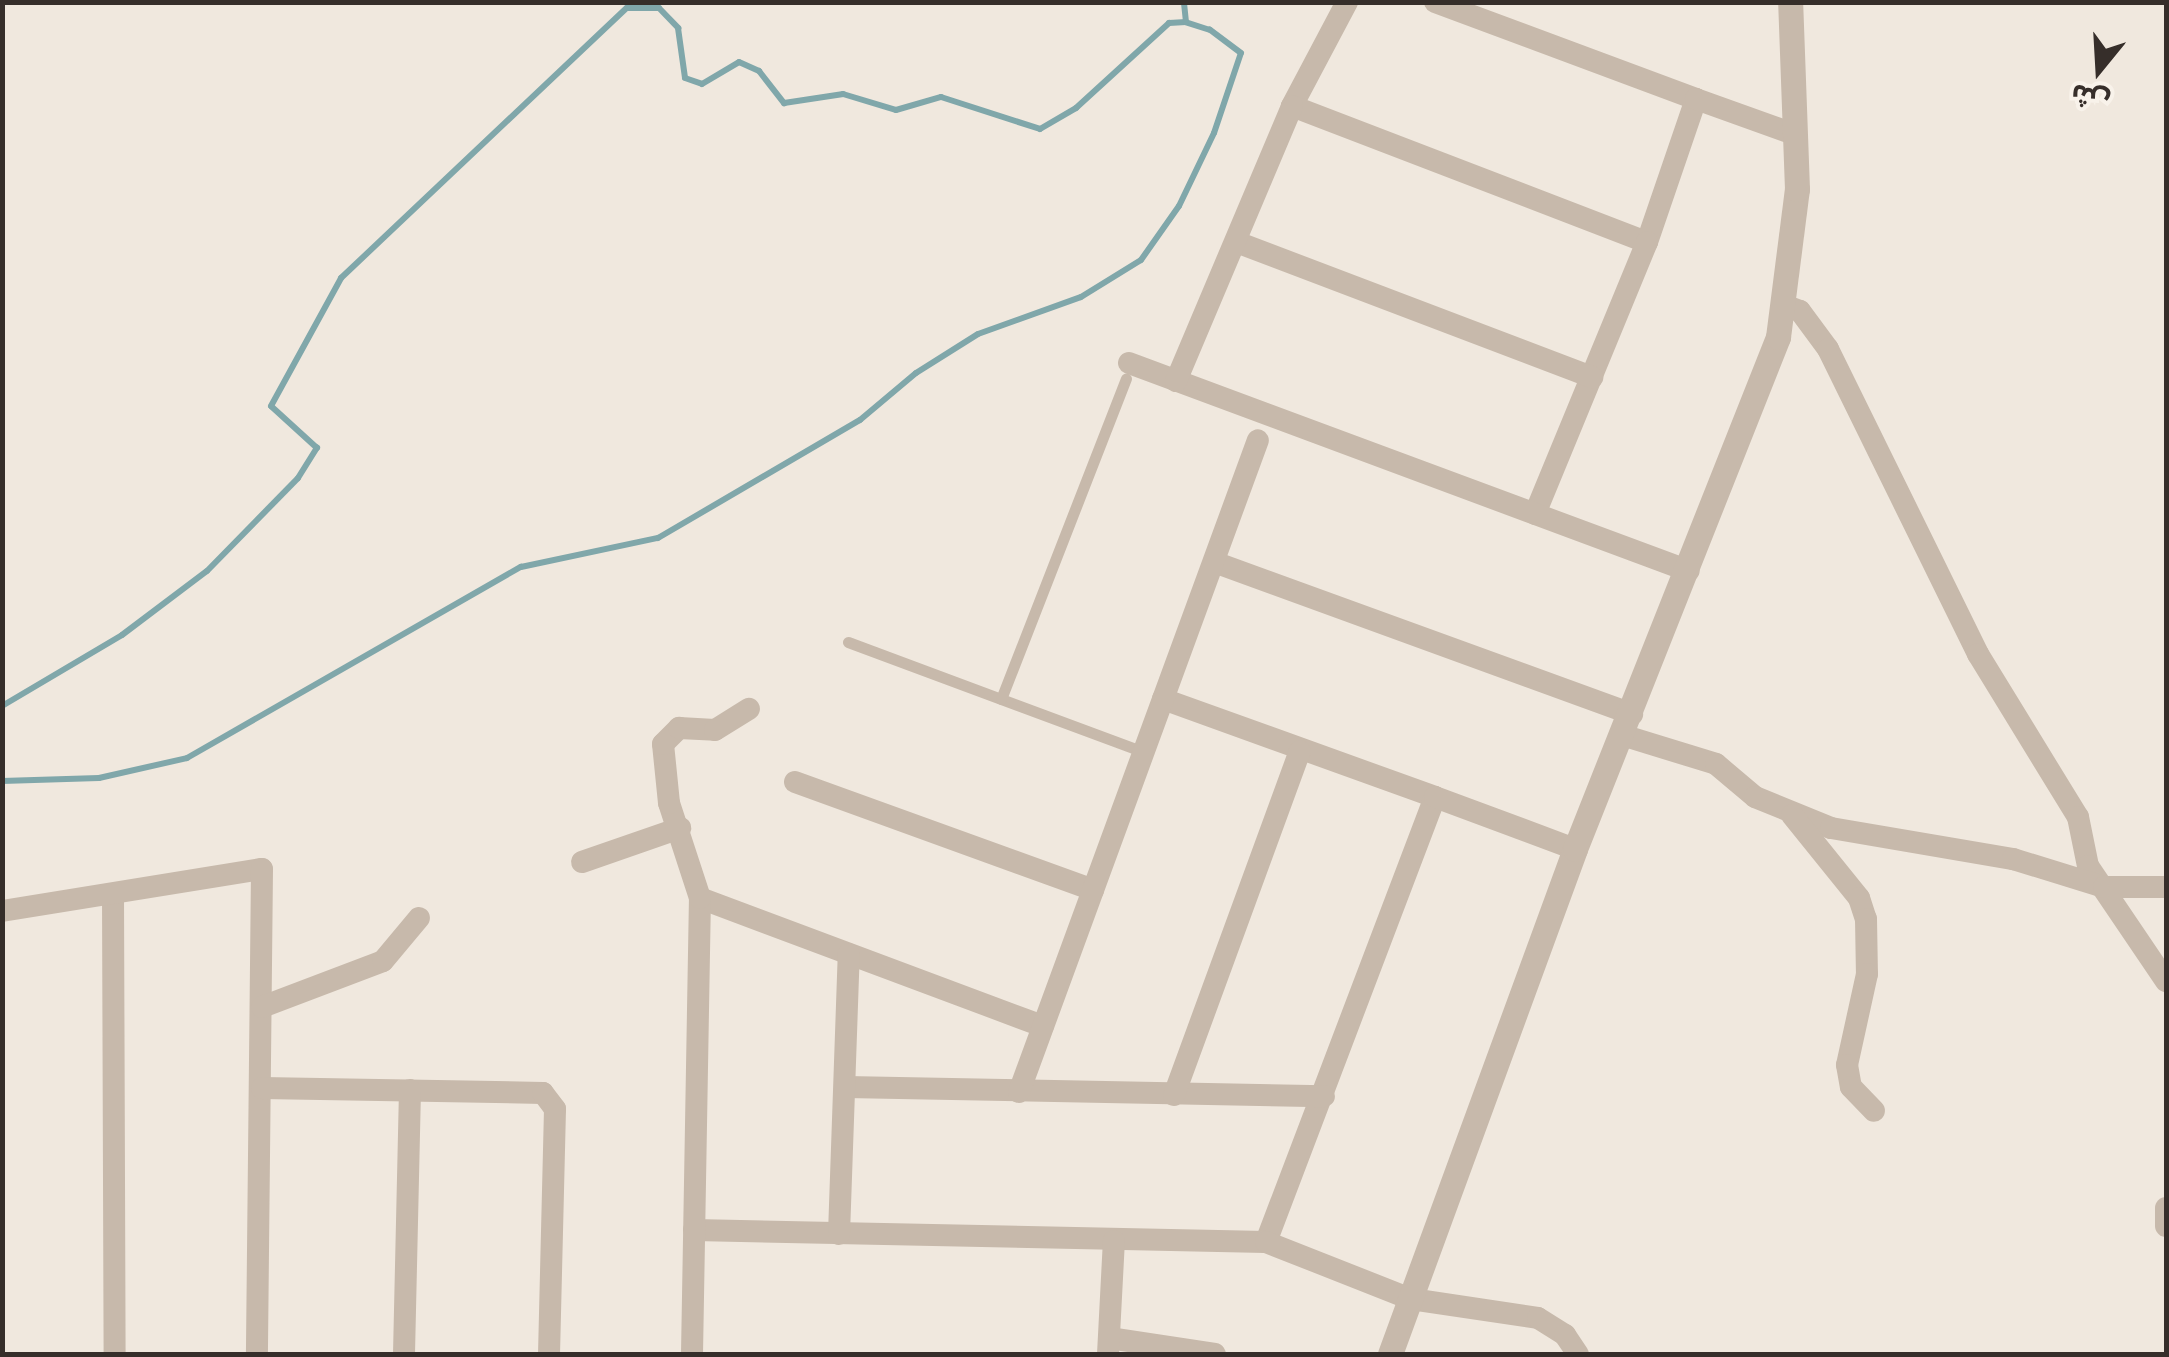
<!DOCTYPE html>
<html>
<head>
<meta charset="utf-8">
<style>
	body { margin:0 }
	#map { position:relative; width:2169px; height:1357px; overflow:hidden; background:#f0e8de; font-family:"Archivo Narrow","Noto Sans Arabic",sans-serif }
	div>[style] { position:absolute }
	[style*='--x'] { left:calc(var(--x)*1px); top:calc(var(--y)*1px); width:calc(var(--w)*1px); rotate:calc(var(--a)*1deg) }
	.stream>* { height:6px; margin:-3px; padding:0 3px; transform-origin:3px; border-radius:3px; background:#80a7aa }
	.service>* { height:11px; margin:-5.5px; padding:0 5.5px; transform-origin:5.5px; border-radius:5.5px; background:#c7b9ab }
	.minor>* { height:22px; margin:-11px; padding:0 11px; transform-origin:11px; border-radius:11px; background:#c7b9ab }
	.tertiary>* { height:25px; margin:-12.5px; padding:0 12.5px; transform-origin:12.5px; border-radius:12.5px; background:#c7b9ab }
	span { translate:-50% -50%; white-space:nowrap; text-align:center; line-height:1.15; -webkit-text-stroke:10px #f8f2ea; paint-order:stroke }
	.frame { position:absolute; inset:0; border:5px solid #362e2a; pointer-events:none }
	.north { position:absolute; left:2049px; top:20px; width:100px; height:100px; -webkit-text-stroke:8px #f8f2ea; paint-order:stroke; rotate:198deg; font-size:28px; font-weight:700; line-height:40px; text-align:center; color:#362e2a }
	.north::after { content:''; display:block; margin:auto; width:35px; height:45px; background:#362e2a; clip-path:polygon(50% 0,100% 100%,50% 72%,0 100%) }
</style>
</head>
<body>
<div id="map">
	<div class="stream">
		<i style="--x:2;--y:706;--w:139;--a:-30.6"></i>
		<i style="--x:122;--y:635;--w:106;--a:-37"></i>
		<i style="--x:207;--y:571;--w:130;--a:-45.6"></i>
		<i style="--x:298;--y:478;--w:36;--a:-58"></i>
		<i style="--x:317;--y:448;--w:62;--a:-137.6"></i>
		<i style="--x:271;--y:406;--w:146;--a:-61.3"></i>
		<i style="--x:341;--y:278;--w:393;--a:-43.4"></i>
		<i style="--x:627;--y:8;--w:32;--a:0"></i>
		<i style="--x:659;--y:8;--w:28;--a:46"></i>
		<i style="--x:678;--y:28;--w:50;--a:82"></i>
		<i style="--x:685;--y:78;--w:18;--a:19"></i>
		<i style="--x:702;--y:84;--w:43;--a:-30.7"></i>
		<i style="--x:739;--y:62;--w:22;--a:24"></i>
		<i style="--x:759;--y:71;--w:41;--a:52"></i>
		<i style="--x:784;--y:103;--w:60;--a:-8.7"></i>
		<i style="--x:843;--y:94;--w:55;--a:16.8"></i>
		<i style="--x:896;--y:110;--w:47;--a:-16.1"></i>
		<i style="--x:941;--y:97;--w:104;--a:17.9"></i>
		<i style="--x:1040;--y:129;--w:42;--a:-30.3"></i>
		<i style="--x:1076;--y:108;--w:126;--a:-42.4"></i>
		<i style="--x:1169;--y:23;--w:17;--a:-3"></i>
		<i style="--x:2;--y:781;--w:97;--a:-1.8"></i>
		<i style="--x:99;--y:778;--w:90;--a:-12.8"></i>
		<i style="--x:187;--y:758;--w:385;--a:-29.8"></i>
		<i style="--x:521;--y:567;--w:140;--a:-12"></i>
		<i style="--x:658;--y:538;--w:234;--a:-30.3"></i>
		<i style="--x:860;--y:420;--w:73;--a:-40"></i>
		<i style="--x:916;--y:373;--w:73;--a:-32.2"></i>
		<i style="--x:978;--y:334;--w:109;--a:-19.8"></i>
		<i style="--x:1081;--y:297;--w:70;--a:-31.7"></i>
		<i style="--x:1141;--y:260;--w:66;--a:-54.9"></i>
		<i style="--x:1179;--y:206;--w:81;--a:-64.4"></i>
		<i style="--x:1214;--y:133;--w:84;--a:-71.4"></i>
		<i style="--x:1241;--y:53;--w:39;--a:-143"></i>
		<i style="--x:1210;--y:30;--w:25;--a:-162"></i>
		<i style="--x:1186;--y:22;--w:20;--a:-96"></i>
	</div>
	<div class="service">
		<i style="--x:848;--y:642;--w:316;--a:20.4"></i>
		<i style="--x:1001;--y:699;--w:344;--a:-68.7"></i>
	</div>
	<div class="minor">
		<i style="--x:1347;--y:2;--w:118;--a:117.9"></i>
		<i style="--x:1292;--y:106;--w:380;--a:21"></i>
		<i style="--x:1435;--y:2;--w:278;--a:20.4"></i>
		<i style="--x:1696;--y:99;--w:151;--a:108.9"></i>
		<i style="--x:1647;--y:242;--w:294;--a:112.4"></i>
		<i style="--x:1696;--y:99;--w:104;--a:19.7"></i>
		<i style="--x:1239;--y:243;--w:378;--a:20.8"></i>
		<i style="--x:1784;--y:305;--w:17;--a:21"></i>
		<i style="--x:1800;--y:311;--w:47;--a:53.6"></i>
		<i style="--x:1828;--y:349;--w:340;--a:63.8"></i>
		<i style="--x:1978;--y:654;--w:191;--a:58.5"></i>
		<i style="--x:2078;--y:817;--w:50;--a:78.5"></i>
		<i style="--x:2088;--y:866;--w:139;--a:55.9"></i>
		<i style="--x:1129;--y:363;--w:597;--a:20.38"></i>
		<i style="--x:1176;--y:381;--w:298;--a:-67.1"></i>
		<i style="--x:1214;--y:562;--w:445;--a:20"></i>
		<i style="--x:1163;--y:699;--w:289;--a:19.8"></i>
		<i style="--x:1435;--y:797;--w:476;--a:110.8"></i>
		<i style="--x:1622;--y:735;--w:98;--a:17.1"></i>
		<i style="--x:1716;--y:764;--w:51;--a:40.2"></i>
		<i style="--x:1755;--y:797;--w:82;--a:22.2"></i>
		<i style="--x:1831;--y:828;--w:185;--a:9.7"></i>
		<i style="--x:2013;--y:859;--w:95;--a:17.1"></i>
		<i style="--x:2104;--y:887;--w:62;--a:0"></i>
		<i style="--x:795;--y:782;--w:317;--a:19.9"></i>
		<i style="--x:1435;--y:797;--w:149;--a:20.4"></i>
		<i style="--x:1792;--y:815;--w:107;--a:51.1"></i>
		<i style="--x:1859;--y:898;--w:22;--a:72"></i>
		<i style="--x:1866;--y:919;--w:55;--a:89"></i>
		<i style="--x:1867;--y:974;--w:93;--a:102.4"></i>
		<i style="--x:1847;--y:1065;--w:22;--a:80"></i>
		<i style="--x:1851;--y:1087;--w:33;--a:46"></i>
		<i style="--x:582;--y:862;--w:104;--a:-19.1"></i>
		<i style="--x:113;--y:894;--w:460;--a:89.8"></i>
		<i style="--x:700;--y:898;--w:366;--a:20.5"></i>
		<i style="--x:2;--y:911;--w:263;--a:-9.2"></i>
		<i style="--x:262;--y:869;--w:485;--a:90.6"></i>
		<i style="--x:262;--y:1007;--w:129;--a:-20.8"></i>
		<i style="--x:383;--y:961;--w:56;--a:-50.1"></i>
		<i style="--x:846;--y:1087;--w:478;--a:1.1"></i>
		<i style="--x:262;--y:1088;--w:281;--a:1"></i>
		<i style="--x:543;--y:1093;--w:20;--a:53"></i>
		<i style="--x:555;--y:1109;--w:245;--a:91.4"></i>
		<i style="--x:1019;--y:1092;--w:694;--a:-69.87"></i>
		<i style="--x:1174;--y:1095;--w:366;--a:-69.9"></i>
		<i style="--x:2166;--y:1208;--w:18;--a:90"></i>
		<i style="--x:694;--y:1230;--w:572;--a:1.2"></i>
		<i style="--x:1266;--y:1242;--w:156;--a:21.5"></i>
		<i style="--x:1411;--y:1299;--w:128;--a:8.5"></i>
		<i style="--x:1538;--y:1318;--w:32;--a:32"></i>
		<i style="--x:1565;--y:1335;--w:23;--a:56"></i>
		<i style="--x:839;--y:1234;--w:280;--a:-88"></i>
		<i style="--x:1109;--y:1338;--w:107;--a:8.6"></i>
		<i style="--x:404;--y:1354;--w:264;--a:-88.7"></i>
		<i style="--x:692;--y:1354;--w:456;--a:-89"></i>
		<i style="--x:700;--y:898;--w:100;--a:-108.1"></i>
		<i style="--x:669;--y:803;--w:59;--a:-95.8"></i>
		<i style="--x:663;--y:744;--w:23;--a:-45"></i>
		<i style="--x:679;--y:728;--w:36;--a:3"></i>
		<i style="--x:715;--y:730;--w:40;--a:-32"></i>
		<i style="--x:1108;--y:1354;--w:113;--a:-87"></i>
	</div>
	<div class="tertiary">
		<i style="--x:1390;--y:1354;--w:538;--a:-69.88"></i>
		<i style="--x:1575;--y:849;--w:551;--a:-68.37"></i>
		<i style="--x:1778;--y:337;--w:149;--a:-82.7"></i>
		<i style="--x:1797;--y:189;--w:187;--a:-92.1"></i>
	</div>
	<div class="frame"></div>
	<div class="north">ش</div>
</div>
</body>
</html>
